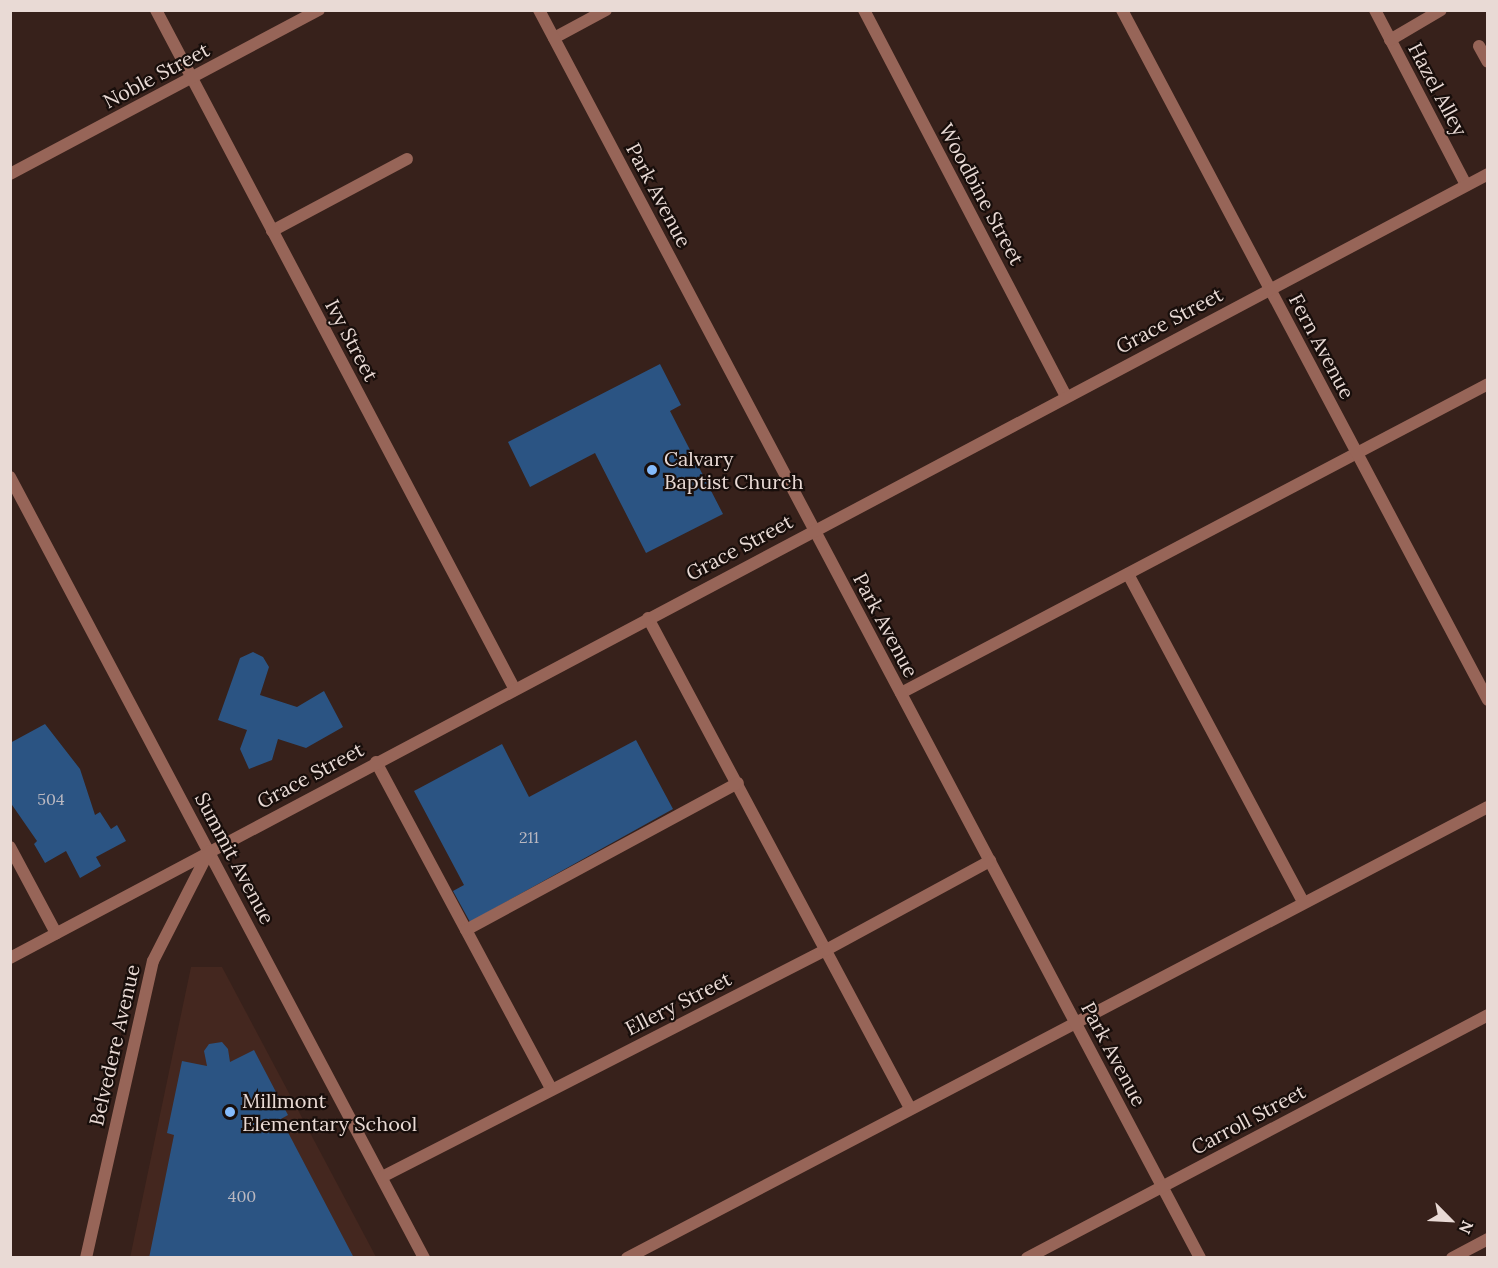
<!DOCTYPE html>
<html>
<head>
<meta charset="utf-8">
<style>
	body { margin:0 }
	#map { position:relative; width:1498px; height:1268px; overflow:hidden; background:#37211b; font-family:Lora,serif }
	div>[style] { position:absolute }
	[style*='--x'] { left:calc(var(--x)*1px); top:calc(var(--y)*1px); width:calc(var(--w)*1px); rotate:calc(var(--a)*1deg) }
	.built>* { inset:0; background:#44271f }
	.building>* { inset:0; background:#2b5483 }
	.service>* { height:12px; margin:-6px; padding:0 6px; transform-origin:6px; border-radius:6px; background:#976558 }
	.minor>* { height:12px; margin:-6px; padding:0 6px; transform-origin:6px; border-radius:6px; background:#976558 }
	.dots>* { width:16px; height:16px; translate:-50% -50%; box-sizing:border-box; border:3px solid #180e0b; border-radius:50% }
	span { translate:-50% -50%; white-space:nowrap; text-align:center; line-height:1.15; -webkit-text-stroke:4.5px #180e0b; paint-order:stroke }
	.number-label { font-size:16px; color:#bab8c0 }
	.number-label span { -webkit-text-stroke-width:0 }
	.street-label { font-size:20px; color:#e9dad5 }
	.poi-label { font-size:20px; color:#e9dad5 }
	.left { translate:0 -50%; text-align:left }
	.frame { position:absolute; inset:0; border:12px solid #e9dad5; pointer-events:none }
	.north { position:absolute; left:1420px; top:1190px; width:60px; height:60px; -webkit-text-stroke:4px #180e0b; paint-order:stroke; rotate:114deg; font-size:16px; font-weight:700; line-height:24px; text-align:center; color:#e9dad5 }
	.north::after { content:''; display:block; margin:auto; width:21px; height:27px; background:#e9dad5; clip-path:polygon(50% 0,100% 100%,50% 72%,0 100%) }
</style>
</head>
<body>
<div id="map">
	<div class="built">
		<i style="clip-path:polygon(191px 967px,222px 967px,376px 1257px,130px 1258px)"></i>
	</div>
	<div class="building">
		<i style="clip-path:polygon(660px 364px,681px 405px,670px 411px,723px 514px,646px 553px,595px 453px,530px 487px,508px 442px)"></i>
		<i style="clip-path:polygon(253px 652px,263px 657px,269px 667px,260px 695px,297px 707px,324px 691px,343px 727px,306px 748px,278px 739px,272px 760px,249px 769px,240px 749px,247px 730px,218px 720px,240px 658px)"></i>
		<i style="clip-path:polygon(45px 724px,80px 769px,95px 815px,100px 812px,111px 829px,117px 825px,126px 841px,96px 857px,101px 866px,80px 878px,66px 851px,45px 863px,34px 844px,37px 841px,10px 802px,10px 743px)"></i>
		<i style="clip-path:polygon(636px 740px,673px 809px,470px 922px,453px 891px,464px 885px,414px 791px,502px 744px,529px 797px)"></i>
		<i style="clip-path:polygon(222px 1042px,228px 1049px,230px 1062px,254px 1050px,288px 1115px,281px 1119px,354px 1258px,149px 1258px,174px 1135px,167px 1133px,182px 1061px,207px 1066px,204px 1051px,209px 1044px)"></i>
	</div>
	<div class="service">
		<i style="--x:864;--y:10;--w:436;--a:62.4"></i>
		<i style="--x:1375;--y:10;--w:197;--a:62.5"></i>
		<i style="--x:554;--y:38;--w:59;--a:-28.3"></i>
		<i style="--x:1390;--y:40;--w:59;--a:-30.5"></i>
		<i style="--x:1479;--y:46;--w:18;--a:61"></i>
		<i style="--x:272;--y:231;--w:153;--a:-28.1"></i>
		<i style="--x:1128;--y:574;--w:372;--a:61.9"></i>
		<i style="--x:648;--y:618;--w:556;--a:61.87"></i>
		<i style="--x:901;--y:693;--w:663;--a:-27.76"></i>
		<i style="--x:376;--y:762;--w:370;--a:61.8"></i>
		<i style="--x:10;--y:847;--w:98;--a:61.9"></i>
		<i style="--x:466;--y:930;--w:309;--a:-28.4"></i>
		<i style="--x:627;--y:1258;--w:972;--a:-27.65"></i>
		<i style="--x:1452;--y:1258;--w:41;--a:-27.8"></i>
	</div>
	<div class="minor">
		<i style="--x:156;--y:10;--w:767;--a:62.16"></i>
		<i style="--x:539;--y:10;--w:1412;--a:62.09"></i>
		<i style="--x:1122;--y:10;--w:781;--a:62.06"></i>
		<i style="--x:10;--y:174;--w:350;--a:-28"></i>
		<i style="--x:10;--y:477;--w:884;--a:62.07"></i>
		<i style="--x:10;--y:958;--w:1673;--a:-27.94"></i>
		<i style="--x:382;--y:1177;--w:499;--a:-27.1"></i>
		<i style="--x:826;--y:950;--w:187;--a:-28.5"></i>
		<i style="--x:86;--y:1258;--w:304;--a:-77.3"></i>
		<i style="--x:153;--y:961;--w:123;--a:-63"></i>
		<i style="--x:1027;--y:1258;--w:521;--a:-27.79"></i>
	</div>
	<div class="dots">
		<i style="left:652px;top:470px;background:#85bbfb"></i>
		<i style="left:230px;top:1112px;background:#85bbfb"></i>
	</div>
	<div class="number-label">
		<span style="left:51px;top:799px">504</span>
		<span style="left:529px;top:837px">211</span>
		<span style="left:242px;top:1196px">400</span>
	</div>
	<div class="street-label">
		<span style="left:156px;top:75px;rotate:-28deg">Noble Street</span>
		<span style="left:1438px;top:89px;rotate:62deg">Hazel Alley</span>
		<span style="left:982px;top:194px;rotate:62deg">Woodbine Street</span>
		<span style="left:659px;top:195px;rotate:62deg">Park Avenue</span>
		<span style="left:1169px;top:320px;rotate:-28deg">Grace Street</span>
		<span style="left:352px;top:340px;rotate:62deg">Ivy Street</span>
		<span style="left:1322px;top:346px;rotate:62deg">Fern Avenue</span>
		<span style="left:739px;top:547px;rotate:-28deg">Grace Street</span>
		<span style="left:886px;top:625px;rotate:62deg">Park Avenue</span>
		<span style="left:310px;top:775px;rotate:-28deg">Grace Street</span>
		<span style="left:235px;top:858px;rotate:62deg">Summit Avenue</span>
		<span style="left:678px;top:1003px;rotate:-27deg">Ellery Street</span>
		<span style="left:114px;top:1045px;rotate:-77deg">Belvedere Avenue</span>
		<span style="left:1114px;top:1054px;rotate:62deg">Park Avenue</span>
		<span style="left:1248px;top:1119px;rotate:-28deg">Carroll Street</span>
	</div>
	<div class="poi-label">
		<span class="left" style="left:664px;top:470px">Calvary<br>Baptist Church</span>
		<span class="left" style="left:242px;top:1112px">Millmont<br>Elementary School</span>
	</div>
	<div class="frame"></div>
	<div class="north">N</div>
</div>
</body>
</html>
